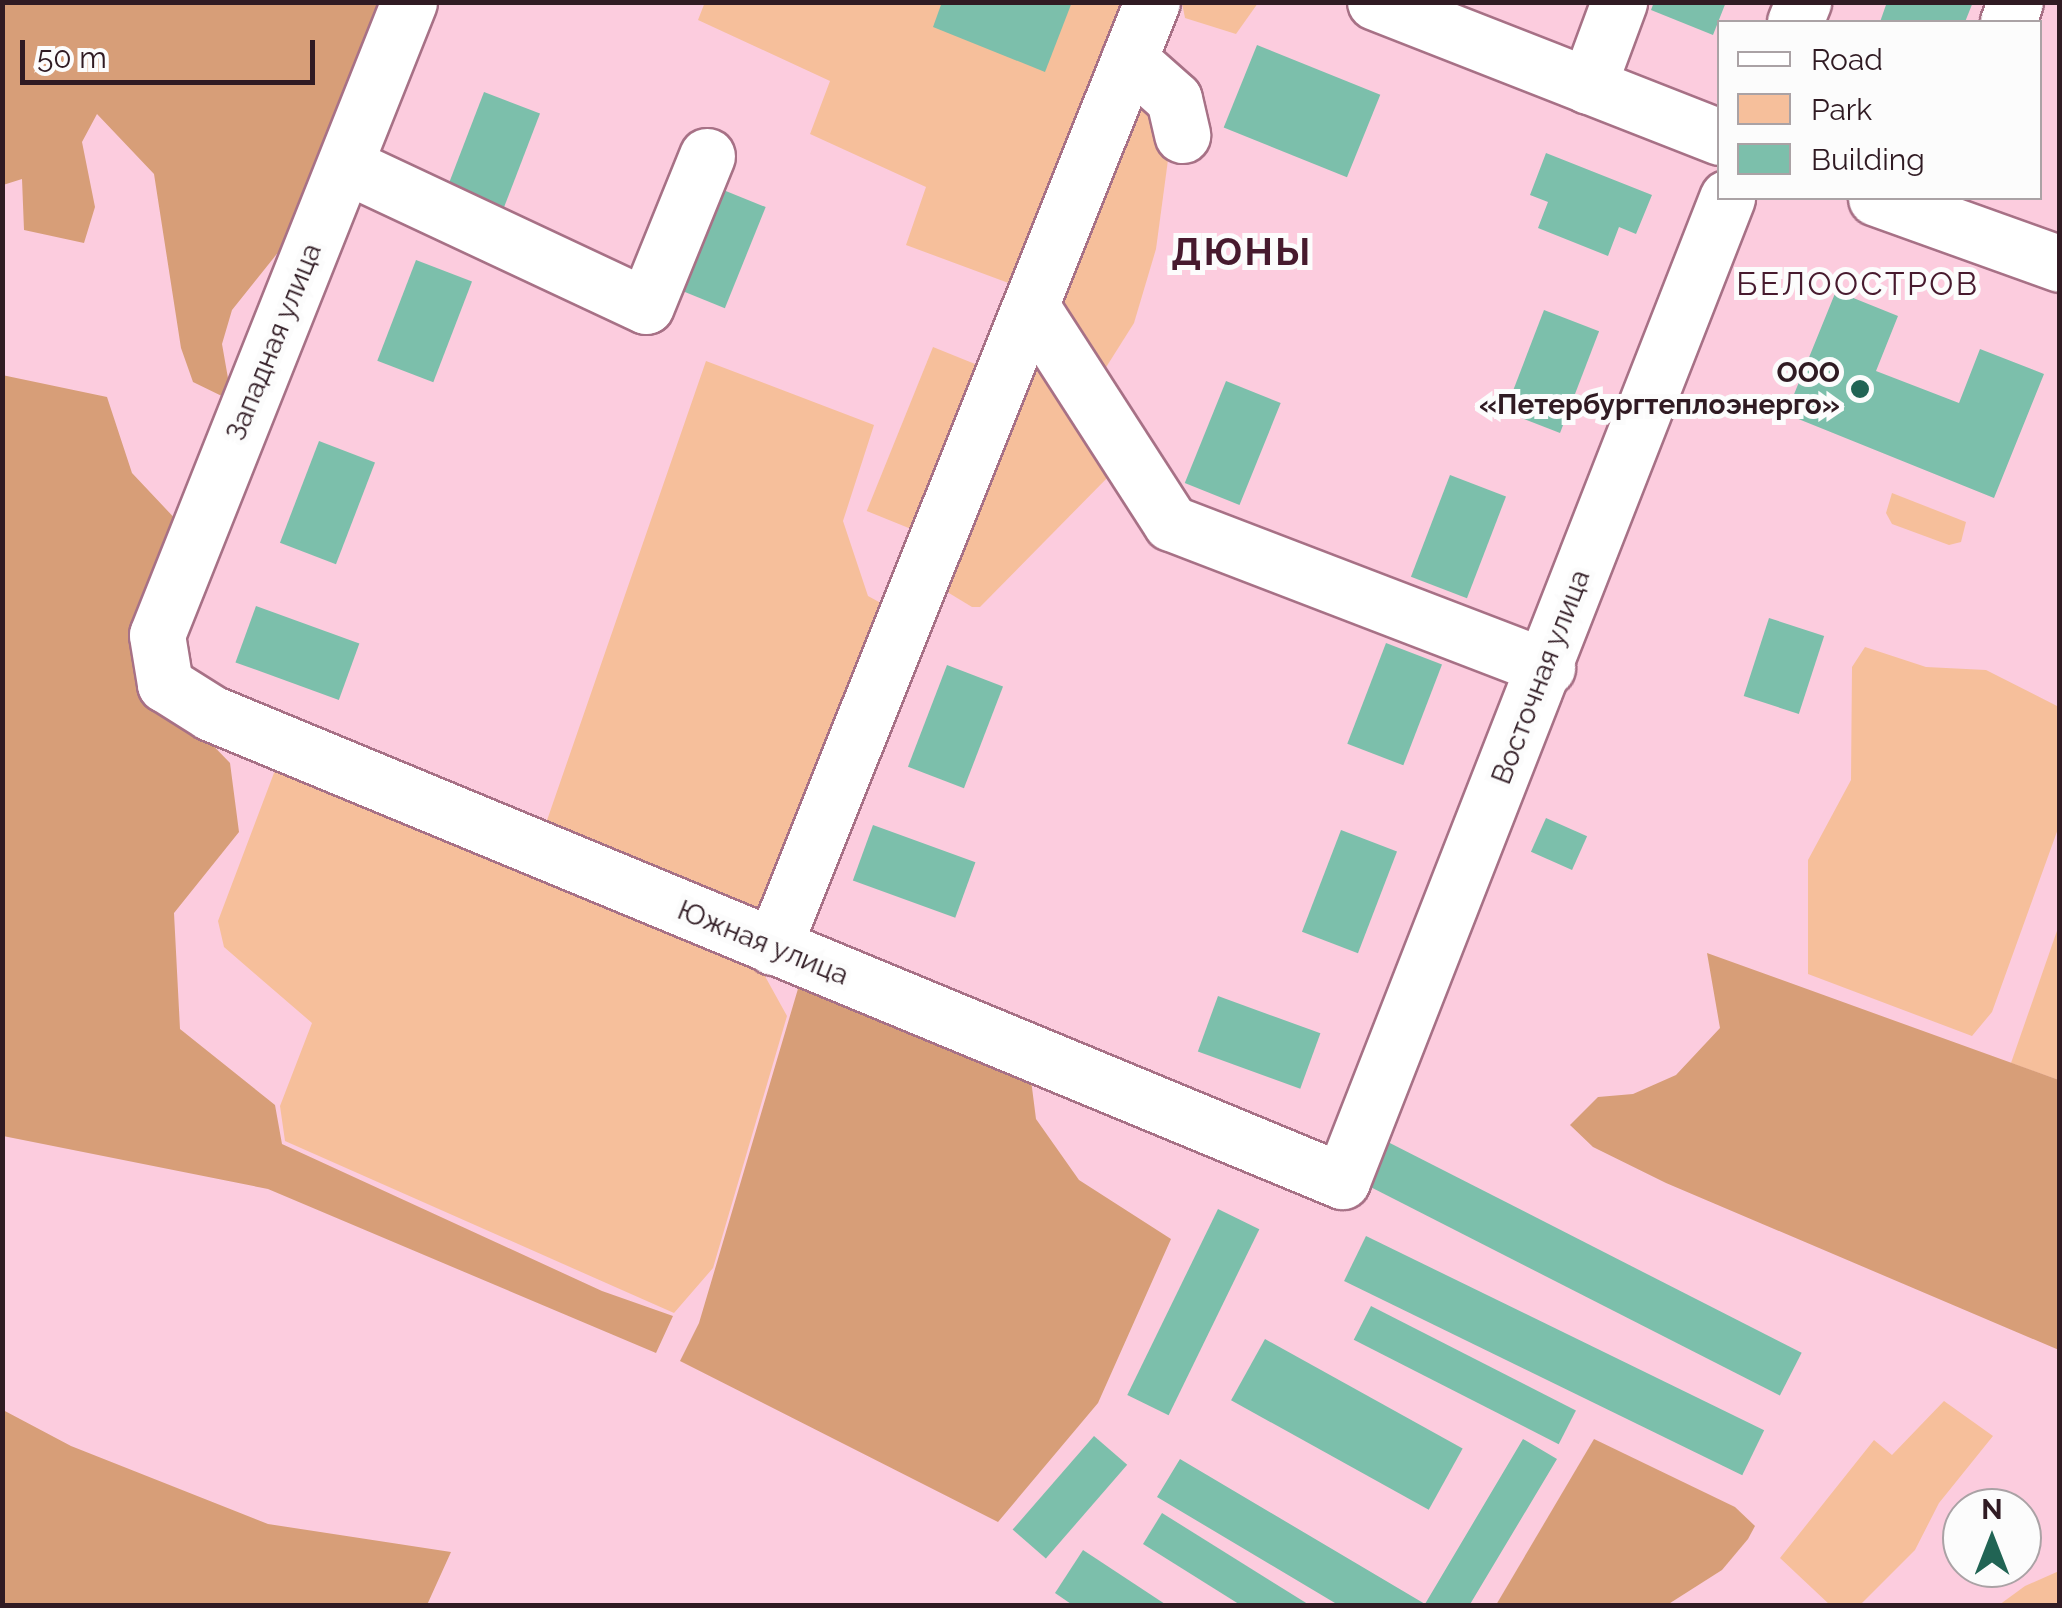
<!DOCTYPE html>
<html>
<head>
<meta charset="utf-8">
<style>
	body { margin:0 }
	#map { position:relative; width:2062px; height:1608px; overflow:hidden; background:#fcccde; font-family:Raleway,sans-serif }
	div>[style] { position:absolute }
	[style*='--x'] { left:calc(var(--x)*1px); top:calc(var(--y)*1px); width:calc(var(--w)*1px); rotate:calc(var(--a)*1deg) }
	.green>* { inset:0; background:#f6bf9b; transform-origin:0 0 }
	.forest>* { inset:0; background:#d79e78 }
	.building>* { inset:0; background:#7cbfab; transform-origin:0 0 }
	.roads { filter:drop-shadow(2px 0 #a77186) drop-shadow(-2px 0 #a77186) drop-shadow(0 2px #a77186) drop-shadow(0 -2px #a77186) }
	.minor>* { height:55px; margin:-27.5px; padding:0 27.5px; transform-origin:27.5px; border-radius:27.5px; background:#fff }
	.dots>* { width:28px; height:28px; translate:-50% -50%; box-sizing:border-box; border:5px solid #fcfcfc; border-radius:50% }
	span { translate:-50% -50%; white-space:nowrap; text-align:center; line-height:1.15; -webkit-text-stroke:10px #fcfcfc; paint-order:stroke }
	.street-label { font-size:28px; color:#301b23 }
	.poi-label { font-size:28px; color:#301b23; font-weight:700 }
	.right { translate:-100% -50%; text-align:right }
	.quarter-label { font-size:32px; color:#471a2e; letter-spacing:2.5px }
	.district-label { font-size:38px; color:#471a2e; font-weight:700; letter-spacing:2.5px }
	.frame { position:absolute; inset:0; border:5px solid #301b23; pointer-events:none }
	.legend { position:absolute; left:1717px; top:20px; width:325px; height:180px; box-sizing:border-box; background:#fcfcfc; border:2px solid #aaa2a5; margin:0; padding:12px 18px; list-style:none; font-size:30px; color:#301b23 }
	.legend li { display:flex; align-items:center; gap:20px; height:50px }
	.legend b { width:50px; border:2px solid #aaa2a5 }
	.north { position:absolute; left:1942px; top:1488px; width:100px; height:100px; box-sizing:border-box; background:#fcfcfc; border:2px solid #aaa2a5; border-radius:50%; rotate:0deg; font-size:28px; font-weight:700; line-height:40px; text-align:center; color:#301b23 }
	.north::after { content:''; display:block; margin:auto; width:35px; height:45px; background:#216454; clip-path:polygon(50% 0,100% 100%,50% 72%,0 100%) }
	.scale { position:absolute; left:20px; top:40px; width:295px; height:45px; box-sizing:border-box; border:5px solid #301b23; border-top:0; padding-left:12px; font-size:30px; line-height:35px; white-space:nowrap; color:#301b23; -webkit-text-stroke:8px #fcfcfc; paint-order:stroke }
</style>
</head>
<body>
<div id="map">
	<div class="green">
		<i style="clip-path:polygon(705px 2px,1136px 3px,1022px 288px,906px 245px,926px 187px,810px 134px,830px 81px,698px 20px)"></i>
		<i style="clip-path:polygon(1182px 3px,1182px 2px,1258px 3px,1236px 34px,1185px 18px)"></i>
		<i style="clip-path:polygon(1147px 97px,1170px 145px,1156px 249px,1134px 323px,1093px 388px,1043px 312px,1115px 111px)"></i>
		<i style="left:933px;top:347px;width:64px;height:177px;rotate:22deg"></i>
		<i style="clip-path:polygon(706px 361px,874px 425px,843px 521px,868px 596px,892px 609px,765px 923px,544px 829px)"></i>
		<i style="clip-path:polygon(1027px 361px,1050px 368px,1113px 472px,980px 607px,972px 607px,939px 587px)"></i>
		<i style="clip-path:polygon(1892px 493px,1966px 522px,1961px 542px,1949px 545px,1892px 524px,1886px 513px)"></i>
		<i style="clip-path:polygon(1865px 647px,1926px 667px,1986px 670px,2059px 707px,2059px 826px,1992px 1012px,1972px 1036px,1808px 974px,1808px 860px,1851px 780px,1852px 667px)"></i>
		<i style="clip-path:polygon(277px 765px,761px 969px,787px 1016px,713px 1268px,674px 1313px,285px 1141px,280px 1106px,312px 1023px,224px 947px,218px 921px)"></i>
		<i style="clip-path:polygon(2059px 925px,2059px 1080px,2011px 1063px)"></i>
		<i style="clip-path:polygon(1944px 1401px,1993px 1436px,1939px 1503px,1915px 1550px,1860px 1605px,1830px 1605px,1780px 1558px,1874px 1440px,1892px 1455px)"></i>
		<i style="clip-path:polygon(2059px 1571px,2059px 1605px,1999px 1605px,2025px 1586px)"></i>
	</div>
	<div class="forest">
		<i style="clip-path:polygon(2px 3px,389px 3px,304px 220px,232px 310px,222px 344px,232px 401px,193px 382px,181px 348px,154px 174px,97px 114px,82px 142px,95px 207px,84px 243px,24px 230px,22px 179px,3px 185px)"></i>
		<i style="clip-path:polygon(2px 375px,107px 397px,132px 473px,181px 525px,139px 631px,200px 732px,230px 763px,239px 832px,174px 913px,180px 1029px,275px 1105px,282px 1144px,602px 1291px,673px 1316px,656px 1353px,268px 1189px,3px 1136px)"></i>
		<i style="clip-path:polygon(1707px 953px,2059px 1080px,2059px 1350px,1666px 1183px,1593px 1147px,1570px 1125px,1598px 1097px,1633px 1094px,1676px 1075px,1720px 1028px)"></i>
		<i style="clip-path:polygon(800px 982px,1030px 1072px,1036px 1119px,1079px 1180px,1171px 1239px,1098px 1403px,998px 1522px,680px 1361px,699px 1323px)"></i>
		<i style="clip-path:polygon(3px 1410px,71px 1446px,268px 1524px,451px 1552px,427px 1605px,3px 1605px)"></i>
		<i style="clip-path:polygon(1594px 1439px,1735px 1507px,1755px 1526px,1748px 1539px,1722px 1570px,1667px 1605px,1496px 1605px)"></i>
	</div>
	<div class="building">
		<i style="clip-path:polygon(942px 2px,1072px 2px,1045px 72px,933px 27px)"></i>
		<i style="clip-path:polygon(1654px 2px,1726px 2px,1713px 35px,1651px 10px)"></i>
		<i style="clip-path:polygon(1887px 2px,1973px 2px,1965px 22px,1880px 22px)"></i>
		<i style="left:1257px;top:45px;width:133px;height:89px;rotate:22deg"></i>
		<i style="left:484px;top:92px;width:60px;height:108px;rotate:21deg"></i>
		<i style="clip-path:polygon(1546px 153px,1652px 195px,1636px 234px,1619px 227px,1608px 256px,1538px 228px,1548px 202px,1530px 195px)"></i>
		<i style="left:711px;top:185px;width:59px;height:109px;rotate:22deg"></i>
		<i style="left:416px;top:260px;width:60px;height:108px;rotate:21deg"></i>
		<i style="clip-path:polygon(1836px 291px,1898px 316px,1876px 371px,1959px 403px,1980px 349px,2044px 374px,1994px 498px,1786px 414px)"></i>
		<i style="left:1544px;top:310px;width:59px;height:109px;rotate:21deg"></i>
		<i style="left:1226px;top:381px;width:59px;height:110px;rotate:22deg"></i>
		<i style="left:319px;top:441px;width:60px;height:109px;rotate:21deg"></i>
		<i style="left:1450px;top:475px;width:60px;height:109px;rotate:21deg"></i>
		<i style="left:256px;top:606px;width:110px;height:60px;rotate:20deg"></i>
		<i style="left:1769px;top:618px;width:58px;height:82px;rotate:18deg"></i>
		<i style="left:1386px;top:643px;width:60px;height:108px;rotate:21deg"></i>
		<i style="left:947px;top:665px;width:60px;height:109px;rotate:21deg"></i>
		<i style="left:1546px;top:818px;width:45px;height:37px;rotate:24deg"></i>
		<i style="left:873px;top:825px;width:109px;height:59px;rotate:20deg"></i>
		<i style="left:1341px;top:830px;width:60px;height:109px;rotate:21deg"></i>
		<i style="left:1218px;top:996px;width:109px;height:59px;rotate:20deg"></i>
		<i style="left:1382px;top:1139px;width:471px;height:48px;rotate:27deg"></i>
		<i style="left:1218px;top:1209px;width:46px;height:207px;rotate:26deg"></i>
		<i style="left:1366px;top:1236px;width:443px;height:50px;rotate:26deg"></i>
		<i style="left:1371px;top:1306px;width:230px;height:38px;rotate:27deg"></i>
		<i style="left:1265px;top:1339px;width:226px;height:70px;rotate:29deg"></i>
		<i style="left:1094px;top:1436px;width:44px;height:124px;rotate:41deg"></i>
		<i style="clip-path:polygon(1523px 1439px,1557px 1459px,1469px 1606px,1340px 1606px,1157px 1497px,1180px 1459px,1425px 1604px)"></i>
		<i style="clip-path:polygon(1162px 1513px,1311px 1606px,1242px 1606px,1143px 1544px)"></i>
		<i style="clip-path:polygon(1083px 1550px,1168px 1606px,1074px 1606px,1055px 1593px)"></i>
	</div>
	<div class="roads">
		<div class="minor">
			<i style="--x:409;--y:2;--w:681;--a:111.71"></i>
			<i style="--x:157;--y:635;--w:50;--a:80.7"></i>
			<i style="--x:165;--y:684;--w:54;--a:32.2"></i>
			<i style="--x:211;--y:713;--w:1224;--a:22.48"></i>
			<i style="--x:1342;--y:1181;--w:1056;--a:-68.61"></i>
			<i style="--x:1375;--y:2;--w:370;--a:21.4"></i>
			<i style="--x:1795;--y:22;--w:22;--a:-68"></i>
			<i style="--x:2008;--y:22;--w:21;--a:-71"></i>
			<i style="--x:1129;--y:59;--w:60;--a:41.6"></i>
			<i style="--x:1174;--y:99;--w:37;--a:77"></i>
			<i style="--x:1588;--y:86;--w:90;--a:-69.7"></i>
			<i style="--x:345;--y:165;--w:332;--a:25.1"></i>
			<i style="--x:646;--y:306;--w:162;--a:-67.9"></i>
			<i style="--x:1876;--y:198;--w:195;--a:19.7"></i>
			<i style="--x:1031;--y:306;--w:258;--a:57.2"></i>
			<i style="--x:1171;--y:523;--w:403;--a:21"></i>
			<i style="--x:773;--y:947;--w:1018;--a:-68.15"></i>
		</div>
	</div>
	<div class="dots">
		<i style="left:1860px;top:389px;background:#216454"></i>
	</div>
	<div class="street-label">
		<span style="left:274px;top:342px;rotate:-68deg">Западная улица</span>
		<span style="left:1541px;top:677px;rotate:-69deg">Восточная улица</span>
		<span style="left:763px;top:943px;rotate:22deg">Южная улица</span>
	</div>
	<div class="poi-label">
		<span class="right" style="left:1840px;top:389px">ООО<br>«Петербургтеплоэнерго»</span>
	</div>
	<div class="quarter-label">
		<span style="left:1858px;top:284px">БЕЛООСТРОВ</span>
	</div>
	<div class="district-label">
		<span style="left:1242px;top:252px">ДЮНЫ</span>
	</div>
	<div class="frame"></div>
	<ul class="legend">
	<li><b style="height:12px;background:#fff"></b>Road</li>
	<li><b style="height:28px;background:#f6bf9b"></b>Park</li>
	<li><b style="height:28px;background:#7cbfab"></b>Building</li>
	</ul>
	<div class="north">N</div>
	<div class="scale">50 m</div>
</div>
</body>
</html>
